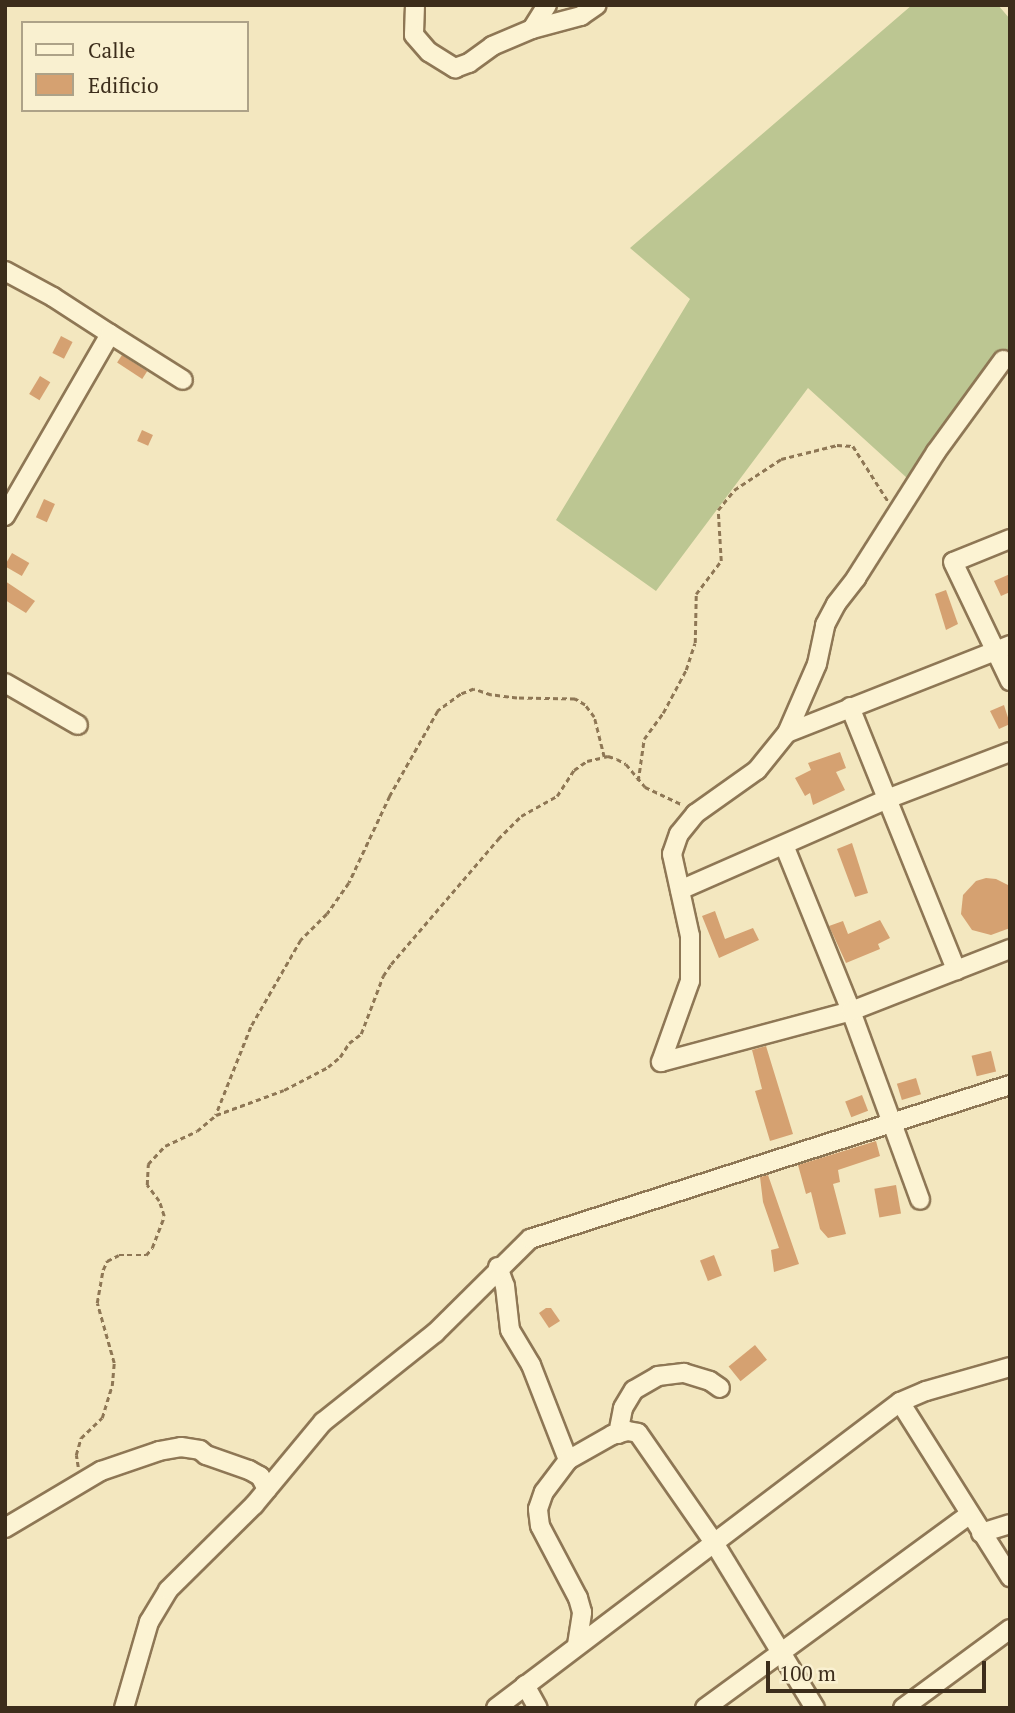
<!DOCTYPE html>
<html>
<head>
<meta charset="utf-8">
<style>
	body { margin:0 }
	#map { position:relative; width:1015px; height:1713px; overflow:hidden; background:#f3e7bf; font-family:"PT Serif",serif }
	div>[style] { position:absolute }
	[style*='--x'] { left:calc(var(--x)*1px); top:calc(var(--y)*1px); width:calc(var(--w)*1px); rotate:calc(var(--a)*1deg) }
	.cemetery>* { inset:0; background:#bcc692 }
	.building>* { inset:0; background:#d5a171; transform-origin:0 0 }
	.path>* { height:2.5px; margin-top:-1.25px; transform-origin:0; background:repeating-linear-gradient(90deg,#8e7755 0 5px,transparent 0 8.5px) }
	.roads { filter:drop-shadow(2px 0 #8e7755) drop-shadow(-2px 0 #8e7755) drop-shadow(0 2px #8e7755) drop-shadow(0 -2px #8e7755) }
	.street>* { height:18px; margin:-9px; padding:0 9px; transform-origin:9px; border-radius:9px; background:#fcf3d3 }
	span { translate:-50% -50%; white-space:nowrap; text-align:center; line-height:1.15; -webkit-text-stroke:7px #f9f0d0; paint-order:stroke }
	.frame { position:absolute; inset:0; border:7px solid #3c2d1b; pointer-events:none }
	.legend { position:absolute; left:21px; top:21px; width:228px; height:91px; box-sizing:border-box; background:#f9f0d0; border:2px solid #ada288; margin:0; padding:9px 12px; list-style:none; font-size:21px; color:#3c2d1b }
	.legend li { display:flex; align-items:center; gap:14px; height:35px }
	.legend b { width:35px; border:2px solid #ada288 }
	.scale { position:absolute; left:766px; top:1661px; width:220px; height:32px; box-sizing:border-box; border:4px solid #3c2d1b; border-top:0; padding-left:9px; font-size:21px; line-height:24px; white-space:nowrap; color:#3c2d1b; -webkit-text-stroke:5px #f9f0d0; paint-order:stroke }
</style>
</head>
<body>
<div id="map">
	<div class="cemetery">
		<i style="clip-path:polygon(912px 5px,998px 5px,1010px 19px,1010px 354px,907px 478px,808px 388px,656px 591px,556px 520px,690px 299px,630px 248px)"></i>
	</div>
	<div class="building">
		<i style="left:61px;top:336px;width:13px;height:19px;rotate:27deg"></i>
		<i style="left:122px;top:355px;width:30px;height:9px;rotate:33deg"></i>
		<i style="left:40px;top:376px;width:12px;height:21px;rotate:31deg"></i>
		<i style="left:142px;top:430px;width:12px;height:12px;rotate:24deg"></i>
		<i style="left:44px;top:499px;width:12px;height:20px;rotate:24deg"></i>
		<i style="left:12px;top:553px;width:20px;height:15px;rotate:30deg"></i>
		<i style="clip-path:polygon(1010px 574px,1010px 592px,1001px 596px,994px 581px)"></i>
		<i style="clip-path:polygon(5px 581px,35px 601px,26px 613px,5px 600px)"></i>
		<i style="clip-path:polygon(946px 590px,958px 624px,946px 630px,935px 594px)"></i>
		<i style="clip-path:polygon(1004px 705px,1010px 724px,999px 729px,990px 711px)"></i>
		<i style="clip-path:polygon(840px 752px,846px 768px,836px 772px,845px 790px,813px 805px,810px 793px,805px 796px,795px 778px,811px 770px,808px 763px)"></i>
		<i style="clip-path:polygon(852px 843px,868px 893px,855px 897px,837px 849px)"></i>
		<i style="clip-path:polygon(986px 878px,996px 879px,1010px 886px,1010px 928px,991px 935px,972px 930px,961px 914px,963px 895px,976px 881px)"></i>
		<i style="clip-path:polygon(715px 911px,725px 939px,753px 928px,759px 940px,719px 958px,702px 916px)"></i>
		<i style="clip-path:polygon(880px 920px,890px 938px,878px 944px,880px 949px,846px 963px,829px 926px,843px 921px,848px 934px)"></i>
		<i style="clip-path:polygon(766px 1046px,793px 1134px,770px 1141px,755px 1091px,762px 1089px,752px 1050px)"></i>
		<i style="left:991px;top:1051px;width:21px;height:20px;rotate:76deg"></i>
		<i style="left:916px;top:1078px;width:17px;height:20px;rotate:73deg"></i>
		<i style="left:862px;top:1095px;width:17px;height:18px;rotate:69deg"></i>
		<i style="clip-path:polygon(876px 1141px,880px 1156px,838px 1170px,840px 1182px,833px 1184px,846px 1234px,828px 1238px,820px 1229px,811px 1192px,806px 1194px,798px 1165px)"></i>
		<i style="clip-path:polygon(768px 1175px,799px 1264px,774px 1272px,771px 1250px,779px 1248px,763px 1202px,760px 1177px)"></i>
		<i style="left:896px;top:1185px;width:29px;height:22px;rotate:80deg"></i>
		<i style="left:714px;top:1255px;width:22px;height:15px;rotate:69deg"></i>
		<i style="clip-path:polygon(546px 1308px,551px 1308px,560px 1321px,549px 1328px,539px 1313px)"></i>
		<i style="left:755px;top:1345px;width:19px;height:34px;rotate:51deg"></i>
	</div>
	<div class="path">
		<i style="--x:604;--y:757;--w:41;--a:-104"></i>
		<i style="--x:594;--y:717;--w:15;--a:-127"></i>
		<i style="--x:585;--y:705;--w:12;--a:-149"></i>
		<i style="--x:575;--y:699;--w:58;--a:-179"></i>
		<i style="--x:517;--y:698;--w:26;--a:-173"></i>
		<i style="--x:491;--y:695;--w:18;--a:-161"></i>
		<i style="--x:474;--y:689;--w:14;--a:159"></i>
		<i style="--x:461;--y:694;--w:29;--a:144"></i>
		<i style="--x:438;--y:711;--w:98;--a:119.5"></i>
		<i style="--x:390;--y:796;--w:96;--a:115.2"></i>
		<i style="--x:349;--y:883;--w:38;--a:125"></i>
		<i style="--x:327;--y:914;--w:37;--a:135"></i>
		<i style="--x:301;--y:940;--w:100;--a:119.9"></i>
		<i style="--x:251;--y:1027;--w:95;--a:111.7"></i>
		<i style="--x:216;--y:1115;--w:72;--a:-20.2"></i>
		<i style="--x:284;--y:1090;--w:50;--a:-27.6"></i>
		<i style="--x:328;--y:1067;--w:16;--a:-40"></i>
		<i style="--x:340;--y:1057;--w:17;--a:-57"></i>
		<i style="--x:349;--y:1043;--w:15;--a:-37"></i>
		<i style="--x:361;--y:1034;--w:62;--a:-69.2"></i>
		<i style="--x:383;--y:976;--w:14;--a:-56"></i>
		<i style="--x:391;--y:964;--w:165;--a:-49.4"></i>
		<i style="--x:498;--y:839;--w:33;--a:-45"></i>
		<i style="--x:521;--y:816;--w:41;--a:-29.1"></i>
		<i style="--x:557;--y:796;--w:31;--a:-57"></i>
		<i style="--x:574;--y:770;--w:16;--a:-35"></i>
		<i style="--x:587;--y:761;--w:17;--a:-13"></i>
		<i style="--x:604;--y:757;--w:4;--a:-14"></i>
		<i style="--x:608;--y:756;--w:9;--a:18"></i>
		<i style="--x:617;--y:759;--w:10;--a:29"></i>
		<i style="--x:626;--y:764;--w:30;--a:50"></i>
		<i style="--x:645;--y:787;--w:42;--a:25.3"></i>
		<i style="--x:638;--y:781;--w:42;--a:-81.9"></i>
		<i style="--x:644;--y:739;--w:32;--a:-54"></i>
		<i style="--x:663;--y:713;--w:49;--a:-61.9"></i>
		<i style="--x:686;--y:670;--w:28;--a:-72"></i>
		<i style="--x:695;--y:643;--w:49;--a:-88.8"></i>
		<i style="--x:696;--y:594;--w:41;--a:-52.9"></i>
		<i style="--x:721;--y:561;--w:51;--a:-93.4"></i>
		<i style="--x:718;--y:510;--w:26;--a:-51"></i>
		<i style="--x:734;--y:490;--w:56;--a:-33.4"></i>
		<i style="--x:781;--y:459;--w:58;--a:-14"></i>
		<i style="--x:837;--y:445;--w:16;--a:4"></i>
		<i style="--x:853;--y:446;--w:65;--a:57.5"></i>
		<i style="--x:78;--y:1467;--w:12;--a:-99"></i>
		<i style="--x:76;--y:1455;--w:18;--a:-74"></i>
		<i style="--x:81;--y:1438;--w:29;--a:-44"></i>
		<i style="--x:102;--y:1418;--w:34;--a:-73"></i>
		<i style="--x:112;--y:1386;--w:23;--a:-85"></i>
		<i style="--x:114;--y:1363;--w:62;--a:-105.8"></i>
		<i style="--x:97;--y:1303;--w:34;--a:-80"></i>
		<i style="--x:103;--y:1270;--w:10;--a:-66"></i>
		<i style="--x:107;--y:1261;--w:13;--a:-27"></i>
		<i style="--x:119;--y:1255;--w:27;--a:0"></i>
		<i style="--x:146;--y:1255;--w:9;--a:-49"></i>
		<i style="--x:152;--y:1248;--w:34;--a:-69"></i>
		<i style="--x:164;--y:1216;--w:16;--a:-108"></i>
		<i style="--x:159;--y:1201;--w:20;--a:-127"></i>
		<i style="--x:147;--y:1185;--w:21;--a:-87"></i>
		<i style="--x:148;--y:1164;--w:25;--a:-47"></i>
		<i style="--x:165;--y:1146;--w:35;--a:-25"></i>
		<i style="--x:197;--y:1131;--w:25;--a:-40"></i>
	</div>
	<div class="roads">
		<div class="street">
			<i style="--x:415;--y:5;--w:30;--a:92"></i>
			<i style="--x:414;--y:35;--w:23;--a:49"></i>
			<i style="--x:429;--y:52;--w:31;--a:32"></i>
			<i style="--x:455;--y:68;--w:15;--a:-20"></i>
			<i style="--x:469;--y:63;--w:29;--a:-36"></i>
			<i style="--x:492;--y:46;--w:43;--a:-23"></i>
			<i style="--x:532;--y:29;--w:28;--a:-58"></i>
			<i style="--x:532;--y:29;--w:51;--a:-14.9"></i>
			<i style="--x:581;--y:16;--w:19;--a:-35"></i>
			<i style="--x:5;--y:271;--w:55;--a:28.4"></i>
			<i style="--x:53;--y:297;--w:68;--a:33"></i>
			<i style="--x:5;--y:516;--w:210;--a:-60"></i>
			<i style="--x:110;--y:334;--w:86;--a:32.2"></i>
			<i style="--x:1010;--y:539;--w:61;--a:158"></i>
			<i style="--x:953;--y:562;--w:132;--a:64.4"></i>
			<i style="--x:5;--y:683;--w:84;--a:29.9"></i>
			<i style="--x:850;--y:707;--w:284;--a:68"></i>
			<i style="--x:787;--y:733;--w:240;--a:-21.5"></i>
			<i style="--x:784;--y:845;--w:179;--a:68"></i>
			<i style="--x:851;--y:1011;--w:201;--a:69.9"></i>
			<i style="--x:680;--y:890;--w:226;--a:-23.7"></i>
			<i style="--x:887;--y:799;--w:132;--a:-20.9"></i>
			<i style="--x:661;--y:1062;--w:86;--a:-70.3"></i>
			<i style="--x:690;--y:981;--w:45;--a:-90"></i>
			<i style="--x:690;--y:936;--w:84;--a:-102.4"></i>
			<i style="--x:672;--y:854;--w:21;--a:-71"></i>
			<i style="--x:679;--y:834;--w:26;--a:-51"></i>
			<i style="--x:695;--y:814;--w:76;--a:-35.4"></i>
			<i style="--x:757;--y:770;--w:48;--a:-51"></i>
			<i style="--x:787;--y:733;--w:75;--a:-66.5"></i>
			<i style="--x:817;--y:664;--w:40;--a:-78"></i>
			<i style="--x:825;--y:625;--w:24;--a:-62"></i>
			<i style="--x:836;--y:604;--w:33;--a:-52"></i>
			<i style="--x:856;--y:578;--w:149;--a:-57.6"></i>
			<i style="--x:936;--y:452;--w:114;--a:-53.9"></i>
			<i style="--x:661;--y:1062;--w:197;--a:-15"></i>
			<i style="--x:851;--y:1011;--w:171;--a:-21.3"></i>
			<i style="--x:498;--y:1267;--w:20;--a:70"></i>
			<i style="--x:505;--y:1286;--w:44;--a:83.5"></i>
			<i style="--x:510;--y:1330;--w:41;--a:59"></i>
			<i style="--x:531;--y:1365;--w:102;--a:68.7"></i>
			<i style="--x:900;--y:1402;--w:207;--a:57.8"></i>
			<i style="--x:618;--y:1434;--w:26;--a:-79"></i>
			<i style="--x:623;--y:1408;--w:21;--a:-59"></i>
			<i style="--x:634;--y:1390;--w:28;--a:-30"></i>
			<i style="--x:658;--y:1376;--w:26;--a:-7"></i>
			<i style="--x:684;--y:1373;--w:27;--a:17"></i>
			<i style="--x:710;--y:1381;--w:12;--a:35"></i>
			<i style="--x:5;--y:1528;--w:112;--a:-30.7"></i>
			<i style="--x:101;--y:1471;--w:61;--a:-19"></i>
			<i style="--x:159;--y:1451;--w:22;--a:-10"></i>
			<i style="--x:181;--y:1447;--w:19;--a:9"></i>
			<i style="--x:200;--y:1450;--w:8;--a:40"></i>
			<i style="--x:206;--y:1455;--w:46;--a:19.2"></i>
			<i style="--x:249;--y:1470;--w:13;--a:29"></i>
			<i style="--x:260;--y:1476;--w:15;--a:62"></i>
			<i style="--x:981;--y:1533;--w:30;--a:-17"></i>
			<i style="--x:577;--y:1645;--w:33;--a:-81"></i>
			<i style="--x:582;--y:1612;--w:15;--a:-106"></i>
			<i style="--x:578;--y:1598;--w:81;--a:-117.8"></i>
			<i style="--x:540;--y:1526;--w:17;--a:-97"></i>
			<i style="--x:538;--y:1509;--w:18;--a:-71"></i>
			<i style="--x:544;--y:1492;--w:40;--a:-53"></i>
			<i style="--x:568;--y:1460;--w:51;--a:-29.6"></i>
			<i style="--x:612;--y:1435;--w:16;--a:-14"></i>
			<i style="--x:628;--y:1431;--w:10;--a:11"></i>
			<i style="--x:638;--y:1433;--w:131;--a:55.2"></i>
			<i style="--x:713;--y:1541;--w:196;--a:58.6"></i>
			<i style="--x:525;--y:1685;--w:26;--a:61"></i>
			<i style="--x:124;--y:1708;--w:90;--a:-73.8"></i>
			<i style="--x:149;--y:1622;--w:37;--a:-59"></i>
			<i style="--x:168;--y:1590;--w:121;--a:-44.7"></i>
			<i style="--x:254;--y:1505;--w:108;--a:-50.3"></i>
			<i style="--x:323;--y:1422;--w:143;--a:-38.5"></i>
			<i style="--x:435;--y:1333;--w:134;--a:-44.7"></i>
			<i style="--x:530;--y:1239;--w:504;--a:-17.79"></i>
			<i style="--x:496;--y:1708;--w:507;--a:-37.14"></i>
			<i style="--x:900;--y:1402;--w:28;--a:-23"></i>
			<i style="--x:926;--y:1391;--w:87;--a:-15.9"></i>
			<i style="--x:705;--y:1708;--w:327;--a:-36.2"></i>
			<i style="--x:903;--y:1708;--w:133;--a:-36.4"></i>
		</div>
	</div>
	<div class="frame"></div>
	<ul class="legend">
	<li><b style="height:9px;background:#fcf3d3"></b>Calle</li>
	<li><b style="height:19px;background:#d5a171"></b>Edificio</li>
	</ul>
	<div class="scale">100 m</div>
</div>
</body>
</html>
